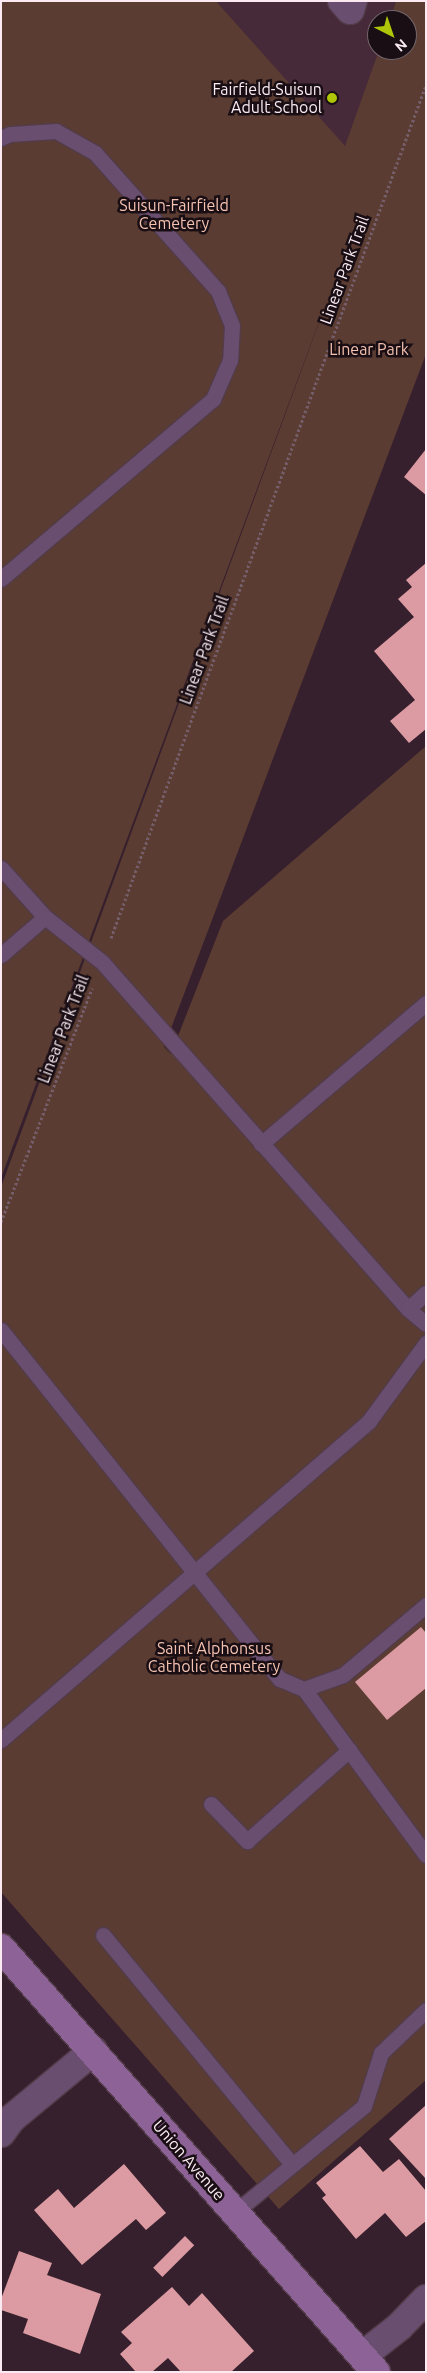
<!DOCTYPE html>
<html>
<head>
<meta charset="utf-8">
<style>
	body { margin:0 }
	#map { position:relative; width:427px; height:2373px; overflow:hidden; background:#37202d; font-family:Ubuntu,sans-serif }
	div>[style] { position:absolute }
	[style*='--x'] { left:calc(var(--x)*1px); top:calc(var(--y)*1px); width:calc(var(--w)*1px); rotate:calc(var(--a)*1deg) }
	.built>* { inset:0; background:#472a3a }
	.green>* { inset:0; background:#5b3c32 }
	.building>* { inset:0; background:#dc9ba2; transform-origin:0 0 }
	.path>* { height:3px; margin-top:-1.5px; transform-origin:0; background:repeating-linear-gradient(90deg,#745e6a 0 2.5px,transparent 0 5px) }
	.roads { filter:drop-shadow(1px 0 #523c49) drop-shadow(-1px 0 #523c49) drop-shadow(0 1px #523c49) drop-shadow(0 -1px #523c49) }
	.lane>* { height:15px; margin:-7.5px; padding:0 7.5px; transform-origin:7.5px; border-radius:7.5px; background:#694e6f }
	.street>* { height:28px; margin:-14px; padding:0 14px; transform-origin:14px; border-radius:14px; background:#694e6f }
	.secondary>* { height:28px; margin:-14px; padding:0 14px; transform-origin:14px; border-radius:14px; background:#8d6297 }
	.dots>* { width:14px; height:14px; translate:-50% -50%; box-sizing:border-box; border:2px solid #180e13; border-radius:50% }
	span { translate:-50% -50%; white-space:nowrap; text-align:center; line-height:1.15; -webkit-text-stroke:5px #180e13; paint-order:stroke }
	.poi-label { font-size:16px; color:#fbeaf2 }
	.right { translate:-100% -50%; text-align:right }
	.park-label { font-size:16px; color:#f6c2b1 }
	.street-label { font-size:16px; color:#fbeaf2 }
	.frame { position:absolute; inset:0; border:2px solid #fbeaf2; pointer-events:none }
	.north { position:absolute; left:367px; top:10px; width:50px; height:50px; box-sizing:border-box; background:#180e13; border:1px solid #73666c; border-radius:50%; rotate:139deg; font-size:14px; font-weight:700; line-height:20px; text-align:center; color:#fbeaf2 }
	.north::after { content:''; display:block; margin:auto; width:18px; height:22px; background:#aec508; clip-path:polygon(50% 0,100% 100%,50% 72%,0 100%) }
</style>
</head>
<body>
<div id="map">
	<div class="built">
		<i style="clip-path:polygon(216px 1px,396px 1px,390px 20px,377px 20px,379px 50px,345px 147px)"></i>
	</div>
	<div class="green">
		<i style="clip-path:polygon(1px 1px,216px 1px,345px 146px,379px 50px,407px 50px,407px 20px,390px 20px,396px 1px,426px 1px,426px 354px,164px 1047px,171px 1054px,223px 921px,426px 746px,426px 2080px,279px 2209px,1px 1892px,1px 1187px,345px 252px,1px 1178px)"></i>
	</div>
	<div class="building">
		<i style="clip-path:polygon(426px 449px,426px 495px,404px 477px)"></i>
		<i style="clip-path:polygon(426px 563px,426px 729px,409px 743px,390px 721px,415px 700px,374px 651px,414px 617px,398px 599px,412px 587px,406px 580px)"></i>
		<i style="clip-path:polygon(421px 1627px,426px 1633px,426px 1688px,387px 1720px,355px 1682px)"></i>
		<i style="clip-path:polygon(426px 2105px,426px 2179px,389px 2139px)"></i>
		<i style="clip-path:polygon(360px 2146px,383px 2172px,399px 2159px,426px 2191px,426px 2221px,406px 2237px,385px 2213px,356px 2239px,322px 2198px,326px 2195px,316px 2183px)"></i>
		<i style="clip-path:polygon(124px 2164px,166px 2213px,146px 2230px,136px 2219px,82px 2265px,34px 2210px,58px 2189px,74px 2208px)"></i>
		<i style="left:185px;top:2236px;width:13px;height:45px;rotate:45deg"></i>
		<i style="clip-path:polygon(19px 2251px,52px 2263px,47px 2275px,101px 2294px,80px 2354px,23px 2333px,28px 2319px,1px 2310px,1px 2299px)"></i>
		<i style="clip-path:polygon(172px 2287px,189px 2306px,202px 2293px,254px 2351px,231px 2372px,181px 2372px,168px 2358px,152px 2372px,136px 2372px,120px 2354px,132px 2343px,121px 2332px)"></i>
	</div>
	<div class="path">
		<i style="--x:111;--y:938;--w:909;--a:-69.73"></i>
		<i style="--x:1;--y:1222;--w:251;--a:-68.7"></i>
	</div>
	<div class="roads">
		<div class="lane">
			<i style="--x:1;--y:138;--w:10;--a:-24"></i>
			<i style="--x:10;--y:134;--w:46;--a:-3.7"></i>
			<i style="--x:56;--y:131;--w:45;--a:29.4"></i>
			<i style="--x:95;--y:153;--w:185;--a:48.3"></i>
			<i style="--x:218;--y:291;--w:37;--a:68"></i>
			<i style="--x:232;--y:325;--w:35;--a:93"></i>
			<i style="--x:230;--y:360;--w:43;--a:113.6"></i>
			<i style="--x:213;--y:399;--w:278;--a:139.7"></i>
			<i style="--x:1;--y:868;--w:66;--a:48.1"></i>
			<i style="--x:45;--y:917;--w:73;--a:38.3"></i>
			<i style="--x:102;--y:962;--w:463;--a:48.6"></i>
			<i style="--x:408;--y:1309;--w:23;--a:40"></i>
			<i style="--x:1;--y:955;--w:58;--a:-40.8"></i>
			<i style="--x:261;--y:1144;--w:217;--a:-40.5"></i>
			<i style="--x:408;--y:1309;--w:24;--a:-42"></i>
			<i style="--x:1;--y:1330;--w:447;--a:51.4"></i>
			<i style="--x:280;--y:1679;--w:26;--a:23"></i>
			<i style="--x:304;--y:1689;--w:41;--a:-19.7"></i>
			<i style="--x:343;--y:1675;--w:109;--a:-40.1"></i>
			<i style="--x:304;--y:1689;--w:206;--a:53.7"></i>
			<i style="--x:1;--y:1740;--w:487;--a:-40.9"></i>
			<i style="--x:369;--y:1421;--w:97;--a:-53.8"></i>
			<i style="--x:211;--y:1804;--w:52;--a:45.8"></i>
			<i style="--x:247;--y:1841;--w:137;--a:-41.7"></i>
			<i style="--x:103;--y:1935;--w:297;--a:50.5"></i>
			<i style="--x:235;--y:2212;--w:167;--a:-39.4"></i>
			<i style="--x:364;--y:2106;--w:56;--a:-72.2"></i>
			<i style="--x:381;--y:2053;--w:62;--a:-43.7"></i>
		</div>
		<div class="street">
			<i style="--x:342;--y:1;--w:12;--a:48"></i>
			<i style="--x:350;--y:10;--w:9;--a:-72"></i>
			<i style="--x:1;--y:2133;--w:17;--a:-54"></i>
			<i style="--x:11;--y:2119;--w:107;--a:-39.7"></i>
			<i style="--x:362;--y:2356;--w:47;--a:-38.1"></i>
			<i style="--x:399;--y:2327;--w:39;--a:-46"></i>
		</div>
		<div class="secondary">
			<i style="--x:1;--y:1948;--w:566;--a:48.51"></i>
		</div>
	</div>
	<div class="dots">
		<i style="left:332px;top:98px;background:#aec508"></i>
	</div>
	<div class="poi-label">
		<span class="right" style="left:322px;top:98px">Fairfield-Suisun<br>Adult School</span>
	</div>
	<div class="park-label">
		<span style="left:174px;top:214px">Suisun-Fairfield<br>Cemetery</span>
		<span style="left:369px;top:349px">Linear Park</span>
		<span style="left:214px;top:1657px">Saint Alphonsus<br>Catholic Cemetery</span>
	</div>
	<div class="street-label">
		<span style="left:344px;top:270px;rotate:-70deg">Linear Park Trail</span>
		<span style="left:204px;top:650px;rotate:-70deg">Linear Park Trail</span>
		<span style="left:63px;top:1029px;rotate:-69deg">Linear Park Trail</span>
		<span style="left:189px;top:2160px;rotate:49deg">Union Avenue</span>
	</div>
	<div class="frame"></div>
	<div class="north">N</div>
</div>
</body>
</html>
